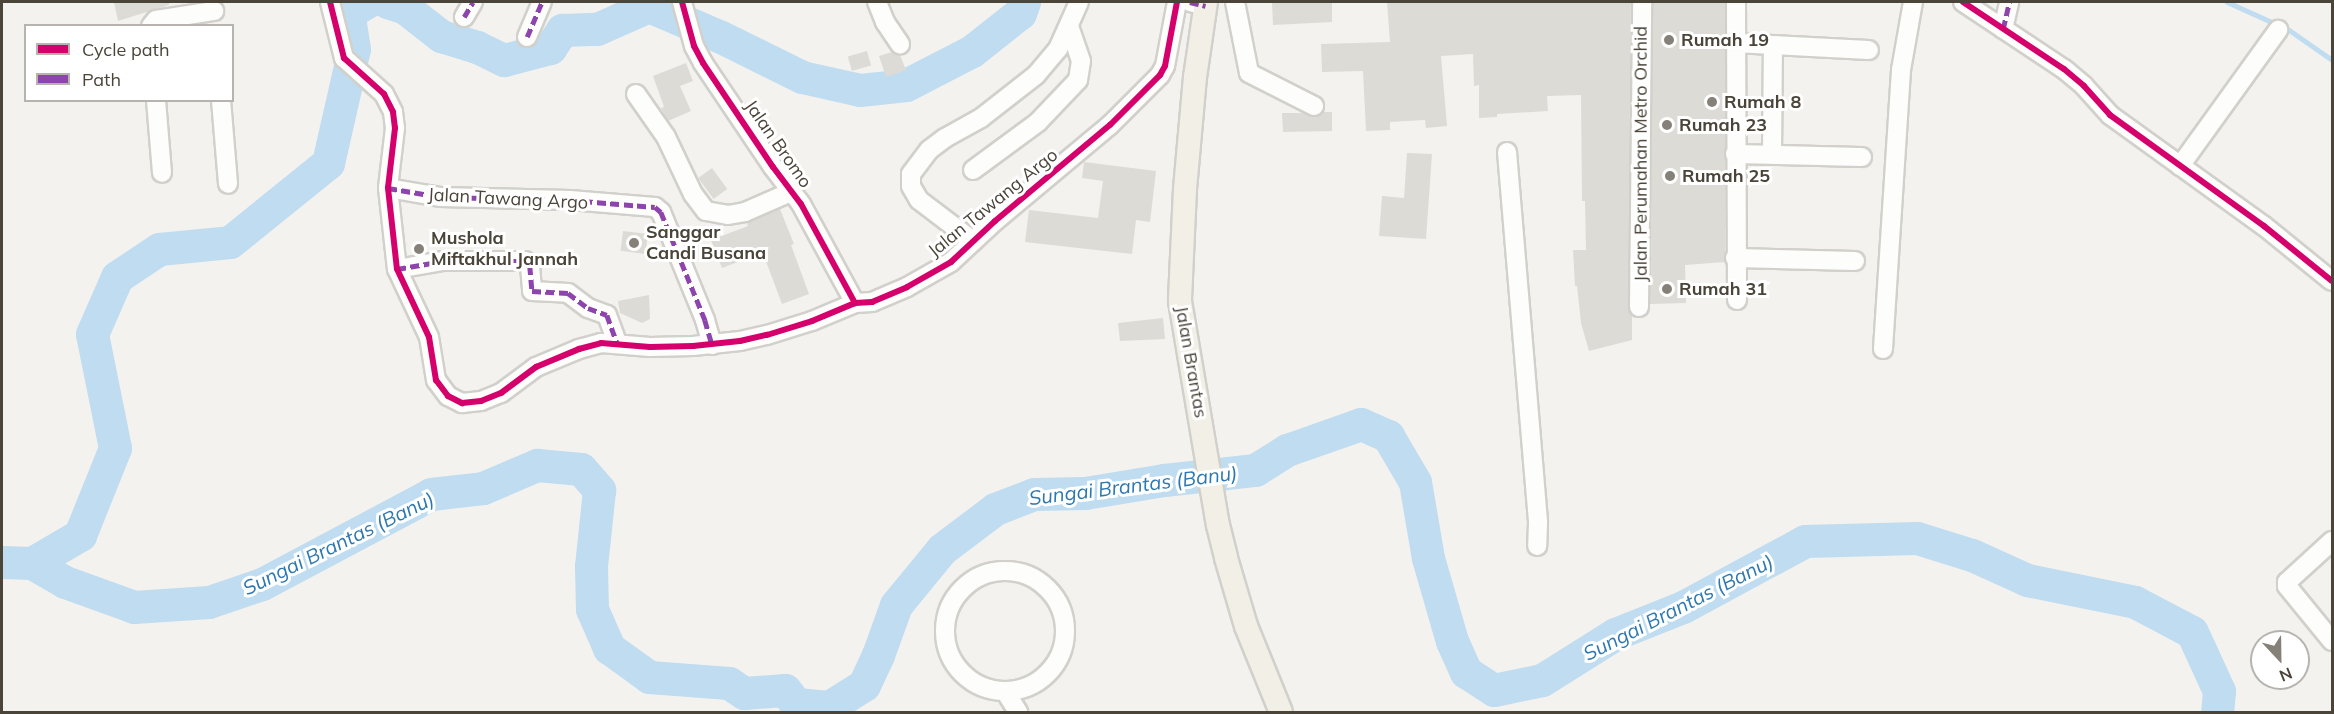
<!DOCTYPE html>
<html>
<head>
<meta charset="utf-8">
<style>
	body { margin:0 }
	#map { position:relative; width:2334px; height:714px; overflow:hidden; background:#f3f2ee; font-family:Mulish,sans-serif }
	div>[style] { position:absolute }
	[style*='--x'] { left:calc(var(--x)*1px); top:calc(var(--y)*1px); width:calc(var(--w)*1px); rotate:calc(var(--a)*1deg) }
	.stream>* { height:5px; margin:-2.5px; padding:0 2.5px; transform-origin:2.5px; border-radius:2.5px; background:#bfdcf0 }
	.river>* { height:33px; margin:-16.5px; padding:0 16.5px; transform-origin:16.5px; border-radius:16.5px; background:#bfdcf0 }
	.building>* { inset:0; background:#dddbd6; transform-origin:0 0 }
	.roads { filter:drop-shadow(2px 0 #d1d0cb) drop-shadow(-2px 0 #d1d0cb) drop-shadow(0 2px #d1d0cb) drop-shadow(0 -2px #d1d0cb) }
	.minor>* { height:18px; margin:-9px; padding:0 9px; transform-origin:9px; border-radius:9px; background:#fdfdfc }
	.minor>.ring { margin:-9px; padding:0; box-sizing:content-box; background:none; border:18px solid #fdfdfc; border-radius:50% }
	.major>* { height:22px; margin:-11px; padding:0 11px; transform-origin:11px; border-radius:11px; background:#f2efe6 }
	.quiet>* { height:4.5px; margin-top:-2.25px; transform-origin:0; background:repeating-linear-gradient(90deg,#8e44ad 0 9px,transparent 0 13.5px) }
	.cycleway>* { height:6px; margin:-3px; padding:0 3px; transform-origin:3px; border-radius:3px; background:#d6006c }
	.dots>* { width:16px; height:16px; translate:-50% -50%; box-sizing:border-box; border:3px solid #fff; border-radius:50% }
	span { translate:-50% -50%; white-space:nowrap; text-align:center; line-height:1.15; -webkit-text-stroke:6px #fff; paint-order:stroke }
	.poi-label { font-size:18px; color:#4a4439; font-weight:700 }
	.left { translate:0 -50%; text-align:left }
	.street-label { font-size:18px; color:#4a4439 }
	.water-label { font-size:20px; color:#2e78b0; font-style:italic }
	.frame { position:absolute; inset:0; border:3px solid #4a4439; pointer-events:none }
	.legend { position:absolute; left:24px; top:24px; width:210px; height:78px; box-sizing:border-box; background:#fff; border:2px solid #b7b4b0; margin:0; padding:8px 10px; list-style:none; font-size:18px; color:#4a4439 }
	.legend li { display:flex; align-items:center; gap:12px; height:30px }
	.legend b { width:30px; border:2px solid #b7b4b0 }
	.north { position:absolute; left:2250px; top:630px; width:60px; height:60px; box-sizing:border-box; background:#fff; border:2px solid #b7b4b0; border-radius:50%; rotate:158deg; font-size:16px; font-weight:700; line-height:24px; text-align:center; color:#4a4439 }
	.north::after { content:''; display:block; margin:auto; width:21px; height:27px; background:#858178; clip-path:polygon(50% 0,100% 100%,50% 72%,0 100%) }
</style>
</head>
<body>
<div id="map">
	<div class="stream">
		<i style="--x:2227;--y:2;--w:68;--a:24.3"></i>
		<i style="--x:2289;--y:30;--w:52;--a:34.9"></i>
	</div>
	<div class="river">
		<i style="--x:387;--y:2;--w:19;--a:18"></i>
		<i style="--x:405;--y:8;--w:46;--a:37.9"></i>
		<i style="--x:441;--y:36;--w:38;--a:17"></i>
		<i style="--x:477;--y:47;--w:30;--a:26"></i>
		<i style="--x:504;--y:60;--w:48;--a:-14.6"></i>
		<i style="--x:550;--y:48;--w:22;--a:-56"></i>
		<i style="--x:562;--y:30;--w:35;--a:-2"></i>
		<i style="--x:597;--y:29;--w:57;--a:-23.9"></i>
		<i style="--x:649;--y:6;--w:78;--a:23.3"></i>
		<i style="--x:721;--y:37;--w:90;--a:26.3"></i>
		<i style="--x:802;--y:77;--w:59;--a:12.6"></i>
		<i style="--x:860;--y:90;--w:46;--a:-6.2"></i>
		<i style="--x:906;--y:85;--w:74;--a:-27.3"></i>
		<i style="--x:972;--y:51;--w:61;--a:-38.4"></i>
		<i style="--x:1020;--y:13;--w:12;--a:-70"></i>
		<i style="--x:2;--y:562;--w:30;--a:2"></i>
		<i style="--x:32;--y:563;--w:56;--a:-30.3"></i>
		<i style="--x:80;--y:535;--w:94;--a:-68.1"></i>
		<i style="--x:115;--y:448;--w:116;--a:-101.4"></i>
		<i style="--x:92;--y:334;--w:62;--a:-66.3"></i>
		<i style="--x:117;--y:277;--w:50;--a:-33.7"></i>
		<i style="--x:159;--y:249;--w:71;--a:-5.6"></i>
		<i style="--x:230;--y:242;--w:126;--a:-38.9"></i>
		<i style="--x:328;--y:163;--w:117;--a:-77.2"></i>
		<i style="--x:354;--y:49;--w:36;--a:-99"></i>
		<i style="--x:348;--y:13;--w:22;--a:-30"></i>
		<i style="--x:32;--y:563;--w:38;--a:30"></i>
		<i style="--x:65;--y:582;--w:73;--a:19.9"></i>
		<i style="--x:134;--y:607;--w:75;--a:-3.8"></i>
		<i style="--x:209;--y:602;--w:56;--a:-18.8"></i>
		<i style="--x:262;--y:584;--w:191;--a:-28"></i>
		<i style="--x:431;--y:494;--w:52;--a:-6.6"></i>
		<i style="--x:483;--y:488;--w:59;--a:-23.1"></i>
		<i style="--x:537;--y:465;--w:44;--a:5.2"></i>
		<i style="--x:581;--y:469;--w:28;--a:49"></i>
		<i style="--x:599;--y:490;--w:76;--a:96"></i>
		<i style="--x:591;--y:566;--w:43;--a:88.7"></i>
		<i style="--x:592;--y:609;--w:43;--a:66.4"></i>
		<i style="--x:609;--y:648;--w:49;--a:35.9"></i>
		<i style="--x:649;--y:677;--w:80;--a:4.3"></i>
		<i style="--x:729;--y:683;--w:18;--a:34"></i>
		<i style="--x:744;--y:693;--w:41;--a:-4.2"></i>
		<i style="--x:785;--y:690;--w:18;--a:52"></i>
		<i style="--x:796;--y:704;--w:33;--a:5"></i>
		<i style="--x:829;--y:707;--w:41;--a:-32.2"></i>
		<i style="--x:864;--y:685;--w:33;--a:-65"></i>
		<i style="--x:878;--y:655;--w:53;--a:-70.2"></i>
		<i style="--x:896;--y:605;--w:72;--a:-50.6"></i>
		<i style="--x:942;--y:549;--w:66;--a:-37"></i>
		<i style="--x:995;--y:509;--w:42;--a:-21"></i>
		<i style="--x:1034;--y:494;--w:51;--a:-1.1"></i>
		<i style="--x:1085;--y:493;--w:80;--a:-9.3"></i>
		<i style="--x:1164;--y:480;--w:92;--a:-6.3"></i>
		<i style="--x:1255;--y:470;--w:38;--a:-32"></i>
		<i style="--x:1287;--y:450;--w:78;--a:-19.4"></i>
		<i style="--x:1361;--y:424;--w:30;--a:24"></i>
		<i style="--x:1388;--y:436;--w:53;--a:59.6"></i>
		<i style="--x:1415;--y:482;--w:77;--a:80.3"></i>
		<i style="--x:1428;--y:558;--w:86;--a:73.9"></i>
		<i style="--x:1452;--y:641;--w:34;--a:66"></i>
		<i style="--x:1466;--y:672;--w:33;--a:33"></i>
		<i style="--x:1494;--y:690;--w:49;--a:-11.8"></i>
		<i style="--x:1542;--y:680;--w:86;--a:-32.2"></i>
		<i style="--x:1615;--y:634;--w:73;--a:-21.7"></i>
		<i style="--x:1683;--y:607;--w:139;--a:-28.4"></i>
		<i style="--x:1805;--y:541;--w:112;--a:-1.5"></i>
		<i style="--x:1917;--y:538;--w:58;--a:17.2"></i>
		<i style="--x:1972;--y:555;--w:60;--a:24.4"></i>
		<i style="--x:2027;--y:580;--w:110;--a:11.5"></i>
		<i style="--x:2135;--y:602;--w:64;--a:27.8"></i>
		<i style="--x:2192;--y:632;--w:65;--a:65.4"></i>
		<i style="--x:2219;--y:691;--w:21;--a:95"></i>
	</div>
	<div class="building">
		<i style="clip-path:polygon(114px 2px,169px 2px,169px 5px,118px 21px)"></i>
		<i style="clip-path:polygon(1272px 2px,1332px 2px,1332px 22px,1273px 25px)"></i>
		<i style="clip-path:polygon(1387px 2px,1631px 2px,1628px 307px,1632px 316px,1632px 340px,1589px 351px,1581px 323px,1577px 286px,1575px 286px,1573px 250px,1586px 250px,1585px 201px,1582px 201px,1581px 95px,1547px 96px,1548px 111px,1497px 114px,1497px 117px,1479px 118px,1479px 85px,1474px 86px,1473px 54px,1441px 56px,1447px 126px,1426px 128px,1425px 120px,1390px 122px,1390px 130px,1366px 131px,1363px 71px,1322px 72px,1321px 44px,1390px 42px)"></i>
		<i style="clip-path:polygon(1653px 2px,1725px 2px,1725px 262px,1685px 265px,1686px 303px,1650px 304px)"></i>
		<i style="left:867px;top:51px;width:15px;height:20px;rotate:74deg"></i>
		<i style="clip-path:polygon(892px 52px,900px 55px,906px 70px,886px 77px,879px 56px)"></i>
		<i style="clip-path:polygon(686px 63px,693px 81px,680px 86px,691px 111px,668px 121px,661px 108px,664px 107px,653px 76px)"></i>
		<i style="clip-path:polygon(1323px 112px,1332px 112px,1332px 131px,1283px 132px,1282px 113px,1302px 113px,1314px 117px)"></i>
		<i style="clip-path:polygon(1407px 153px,1432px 154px,1426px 239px,1379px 236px,1382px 196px,1404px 198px)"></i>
		<i style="clip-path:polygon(1084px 162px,1156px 171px,1150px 222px,1136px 220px,1132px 254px,1025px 242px,1029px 210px,1098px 218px,1103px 181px,1082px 178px)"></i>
		<i style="left:712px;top:168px;width:26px;height:17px;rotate:54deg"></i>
		<i style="clip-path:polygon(780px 209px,794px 244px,791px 245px,809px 294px,782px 304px,764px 256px,761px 258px,759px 254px,722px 268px,711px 240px,748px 226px,747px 223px)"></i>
		<i style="left:623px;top:231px;width:25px;height:20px;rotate:7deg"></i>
		<i style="clip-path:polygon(649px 295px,650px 319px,642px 323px,620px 313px,618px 301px)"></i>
		<i style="clip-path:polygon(1163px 318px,1165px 339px,1120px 341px,1118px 323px)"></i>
	</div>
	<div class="roads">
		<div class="minor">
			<i style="--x:330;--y:2;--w:58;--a:76"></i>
			<i style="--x:344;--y:58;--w:54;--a:42"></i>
			<i style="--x:384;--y:94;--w:20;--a:63"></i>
			<i style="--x:393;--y:112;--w:16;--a:83"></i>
			<i style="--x:395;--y:128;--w:60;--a:96.7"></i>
			<i style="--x:388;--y:188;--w:81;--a:83.7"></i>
			<i style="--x:397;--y:269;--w:75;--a:64.8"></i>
			<i style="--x:429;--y:337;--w:44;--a:80.8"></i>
			<i style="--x:436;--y:380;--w:20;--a:53"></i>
			<i style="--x:448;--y:396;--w:16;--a:27"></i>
			<i style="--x:462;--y:403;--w:19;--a:-6"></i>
			<i style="--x:481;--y:401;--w:22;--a:-22"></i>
			<i style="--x:501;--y:393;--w:44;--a:-36.6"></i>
			<i style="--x:536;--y:367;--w:47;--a:-22.7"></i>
			<i style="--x:579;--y:349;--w:23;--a:-15"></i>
			<i style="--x:601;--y:343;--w:49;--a:4.7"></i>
			<i style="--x:650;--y:347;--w:43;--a:-1.3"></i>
			<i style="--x:693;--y:346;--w:47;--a:-6.1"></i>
			<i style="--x:740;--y:341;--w:28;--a:-13"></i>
			<i style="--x:767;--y:335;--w:47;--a:-17.3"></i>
			<i style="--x:812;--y:321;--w:47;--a:-22.7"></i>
			<i style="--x:855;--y:303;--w:17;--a:-3"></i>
			<i style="--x:872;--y:302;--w:38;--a:-23"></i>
			<i style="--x:907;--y:287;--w:51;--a:-29.6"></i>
			<i style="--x:951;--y:262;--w:60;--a:-43"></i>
			<i style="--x:995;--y:221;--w:150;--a:-39.9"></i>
			<i style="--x:1110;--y:125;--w:71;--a:-45"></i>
			<i style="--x:1160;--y:75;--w:10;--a:-61"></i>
			<i style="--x:1165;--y:66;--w:65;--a:-79.4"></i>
			<i style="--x:682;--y:2;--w:46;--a:74.7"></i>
			<i style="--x:694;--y:46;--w:19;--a:62"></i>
			<i style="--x:703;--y:63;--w:125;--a:56.1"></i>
			<i style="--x:773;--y:167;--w:46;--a:52.9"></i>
			<i style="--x:801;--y:204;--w:113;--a:61.4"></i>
			<i style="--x:877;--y:2;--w:22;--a:68"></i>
			<i style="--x:885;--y:22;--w:27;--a:56"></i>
			<i style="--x:1190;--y:2;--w:16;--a:14"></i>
			<i style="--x:1235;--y:2;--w:72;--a:78.8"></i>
			<i style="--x:1249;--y:73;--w:73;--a:26.9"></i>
			<i style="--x:1736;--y:2;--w:298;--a:89.8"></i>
			<i style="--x:1963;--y:2;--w:121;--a:33.6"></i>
			<i style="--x:2064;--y:69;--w:26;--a:40"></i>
			<i style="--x:2084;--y:86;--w:39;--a:48"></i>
			<i style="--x:2110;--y:115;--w:190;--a:35.8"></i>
			<i style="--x:2264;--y:226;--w:87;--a:39"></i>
			<i style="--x:464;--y:17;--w:17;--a:-59"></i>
			<i style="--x:151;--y:26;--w:8;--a:-50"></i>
			<i style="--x:156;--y:20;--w:59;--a:-8.8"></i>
			<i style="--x:2003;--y:29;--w:28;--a:-77"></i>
			<i style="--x:527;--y:37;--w:38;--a:-67"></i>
			<i style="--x:1734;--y:43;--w:135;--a:3"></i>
			<i style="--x:636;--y:94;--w:52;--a:55.1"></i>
			<i style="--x:666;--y:137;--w:63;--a:64.7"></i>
			<i style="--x:693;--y:194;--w:21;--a:53"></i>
			<i style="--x:706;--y:211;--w:22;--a:10"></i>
			<i style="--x:728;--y:215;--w:17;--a:-10"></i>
			<i style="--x:745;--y:212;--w:50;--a:-23.5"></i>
			<i style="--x:156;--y:100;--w:73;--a:85.3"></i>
			<i style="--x:221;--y:100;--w:84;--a:85.2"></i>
			<i style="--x:1507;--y:152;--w:372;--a:85.2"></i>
			<i style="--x:1538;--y:523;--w:23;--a:92"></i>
			<i style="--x:1735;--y:154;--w:127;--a:1.4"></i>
			<i style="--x:1772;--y:154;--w:107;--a:-89.5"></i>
			<i style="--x:2180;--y:166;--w:168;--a:-54.2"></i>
			<i style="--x:973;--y:170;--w:81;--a:-36.4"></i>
			<i style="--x:1038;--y:122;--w:58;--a:-46.4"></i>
			<i style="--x:1078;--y:80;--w:19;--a:-81"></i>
			<i style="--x:1081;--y:61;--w:36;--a:-109"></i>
			<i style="--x:388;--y:188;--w:54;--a:9.6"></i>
			<i style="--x:441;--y:197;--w:129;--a:1.3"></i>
			<i style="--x:570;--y:200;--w:85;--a:4.7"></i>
			<i style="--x:655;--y:207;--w:8;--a:40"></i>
			<i style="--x:661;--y:212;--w:117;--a:67.8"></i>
			<i style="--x:705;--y:320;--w:26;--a:74"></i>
			<i style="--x:973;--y:241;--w:68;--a:-142.8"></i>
			<i style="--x:919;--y:200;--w:16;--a:-120"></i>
			<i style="--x:911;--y:186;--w:12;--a:-90"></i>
			<i style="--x:911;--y:174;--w:30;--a:-53"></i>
			<i style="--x:929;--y:150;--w:20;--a:-37"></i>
			<i style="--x:945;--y:138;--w:41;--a:-29.1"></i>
			<i style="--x:981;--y:118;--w:70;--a:-38"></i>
			<i style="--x:1036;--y:75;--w:34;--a:-50"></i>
			<i style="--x:1058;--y:49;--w:51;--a:-65.9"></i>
			<i style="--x:1735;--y:258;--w:120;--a:1.4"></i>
			<i style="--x:397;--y:269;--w:47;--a:-9.9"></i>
			<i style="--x:443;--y:261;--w:82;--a:0"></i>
			<i style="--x:525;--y:261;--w:7;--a:45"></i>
			<i style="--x:530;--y:266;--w:25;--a:85"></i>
			<i style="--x:532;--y:291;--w:36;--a:3"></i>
			<i style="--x:568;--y:293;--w:25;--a:37"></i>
			<i style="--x:588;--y:308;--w:20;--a:20"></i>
			<i style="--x:607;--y:315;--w:30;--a:70"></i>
			<i style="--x:1639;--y:307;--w:305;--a:-89.4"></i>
			<i style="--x:1883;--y:349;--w:280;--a:-86.3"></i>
			<i style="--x:1901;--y:70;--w:69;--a:-80"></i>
			<i style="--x:2332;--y:541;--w:61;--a:137.7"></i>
			<i style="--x:2287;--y:582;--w:4;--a:90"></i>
			<i style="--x:2287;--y:586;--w:71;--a:50.7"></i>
			<i class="ring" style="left:945px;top:571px;width:102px;height:102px"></i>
			<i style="--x:1005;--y:691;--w:25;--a:58"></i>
		</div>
		<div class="major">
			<i style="--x:1206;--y:2;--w:76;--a:98.3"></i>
			<i style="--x:1195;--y:77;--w:112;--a:95.1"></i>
			<i style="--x:1185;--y:189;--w:112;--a:92.6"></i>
			<i style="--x:1180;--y:301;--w:227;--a:80.4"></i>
			<i style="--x:1218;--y:525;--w:34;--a:76"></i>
			<i style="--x:1226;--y:558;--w:71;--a:73.6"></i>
			<i style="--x:1246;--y:626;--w:93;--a:67.9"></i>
		</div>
	</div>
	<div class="quiet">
		<i style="--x:1190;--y:2;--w:16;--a:14"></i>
		<i style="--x:464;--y:17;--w:17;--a:-59"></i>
		<i style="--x:2003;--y:29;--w:28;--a:-77"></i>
		<i style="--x:527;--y:37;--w:38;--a:-67"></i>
		<i style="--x:388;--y:188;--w:54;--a:9.6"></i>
		<i style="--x:441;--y:197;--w:129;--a:1.3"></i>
		<i style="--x:570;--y:200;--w:85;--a:4.7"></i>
		<i style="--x:655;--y:207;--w:8;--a:40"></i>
		<i style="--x:661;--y:212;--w:117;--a:67.8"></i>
		<i style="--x:705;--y:320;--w:26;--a:74"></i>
		<i style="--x:397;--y:269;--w:47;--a:-9.9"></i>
		<i style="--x:443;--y:261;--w:82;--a:0"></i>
		<i style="--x:525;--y:261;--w:7;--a:45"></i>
		<i style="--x:530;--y:266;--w:25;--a:85"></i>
		<i style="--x:532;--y:291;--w:36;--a:3"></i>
		<i style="--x:568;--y:293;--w:25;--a:37"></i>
		<i style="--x:588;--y:308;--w:20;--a:20"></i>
		<i style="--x:607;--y:315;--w:30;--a:70"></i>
	</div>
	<div class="cycleway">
		<i style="--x:330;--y:2;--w:58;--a:76"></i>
		<i style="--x:344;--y:58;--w:54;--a:42"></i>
		<i style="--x:384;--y:94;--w:20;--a:63"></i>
		<i style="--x:393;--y:112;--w:16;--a:83"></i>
		<i style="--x:395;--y:128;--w:60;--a:96.7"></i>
		<i style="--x:388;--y:188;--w:81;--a:83.7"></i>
		<i style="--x:397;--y:269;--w:75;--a:64.8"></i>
		<i style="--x:429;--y:337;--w:44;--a:80.8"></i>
		<i style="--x:436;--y:380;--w:20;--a:53"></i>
		<i style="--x:448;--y:396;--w:16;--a:27"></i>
		<i style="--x:462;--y:403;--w:19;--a:-6"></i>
		<i style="--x:481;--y:401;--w:22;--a:-22"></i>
		<i style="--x:501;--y:393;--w:44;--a:-36.6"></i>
		<i style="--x:536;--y:367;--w:47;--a:-22.7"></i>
		<i style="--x:579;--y:349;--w:23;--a:-15"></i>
		<i style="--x:601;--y:343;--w:49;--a:4.7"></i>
		<i style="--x:650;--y:347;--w:43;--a:-1.3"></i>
		<i style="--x:693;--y:346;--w:47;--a:-6.1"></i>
		<i style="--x:740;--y:341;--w:28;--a:-13"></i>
		<i style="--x:767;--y:335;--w:47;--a:-17.3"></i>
		<i style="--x:812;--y:321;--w:47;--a:-22.7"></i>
		<i style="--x:855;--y:303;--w:17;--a:-3"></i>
		<i style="--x:872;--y:302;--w:38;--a:-23"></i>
		<i style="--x:907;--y:287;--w:51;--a:-29.6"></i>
		<i style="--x:951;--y:262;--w:60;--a:-43"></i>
		<i style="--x:995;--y:221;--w:150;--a:-39.9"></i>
		<i style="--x:1110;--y:125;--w:71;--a:-45"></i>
		<i style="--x:1160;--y:75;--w:10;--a:-61"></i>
		<i style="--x:1165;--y:66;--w:65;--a:-79.4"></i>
		<i style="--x:682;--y:2;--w:46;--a:74.7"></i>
		<i style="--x:694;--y:46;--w:19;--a:62"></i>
		<i style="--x:703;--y:63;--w:125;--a:56.1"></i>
		<i style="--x:773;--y:167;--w:46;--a:52.9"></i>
		<i style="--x:801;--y:204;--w:113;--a:61.4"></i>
		<i style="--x:1963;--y:2;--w:121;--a:33.6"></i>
		<i style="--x:2064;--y:69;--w:26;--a:40"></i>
		<i style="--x:2084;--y:86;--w:39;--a:48"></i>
		<i style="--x:2110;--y:115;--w:190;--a:35.8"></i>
		<i style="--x:2264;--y:226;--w:87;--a:39"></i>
	</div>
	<div class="dots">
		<i style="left:1669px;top:40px;background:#858178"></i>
		<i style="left:1712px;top:102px;background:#858178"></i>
		<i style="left:1667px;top:125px;background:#858178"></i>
		<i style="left:1670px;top:176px;background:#858178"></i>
		<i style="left:634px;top:243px;background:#858178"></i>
		<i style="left:419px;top:249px;background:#858178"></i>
		<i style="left:1667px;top:289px;background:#858178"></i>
	</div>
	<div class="poi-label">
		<span class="left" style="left:1681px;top:40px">Rumah 19</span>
		<span class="left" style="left:1724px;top:102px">Rumah 8</span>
		<span class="left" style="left:1679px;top:125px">Rumah 23</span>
		<span class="left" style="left:1682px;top:176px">Rumah 25</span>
		<span class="left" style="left:646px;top:243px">Sanggar<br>Candi Busana</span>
		<span class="left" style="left:431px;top:249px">Mushola<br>Miftakhul Jannah</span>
		<span class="left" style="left:1679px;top:289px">Rumah 31</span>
	</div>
	<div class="street-label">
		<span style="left:778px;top:144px;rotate:55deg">Jalan Bromo</span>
		<span style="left:1641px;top:154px;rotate:-90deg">Jalan Perumahan Metro Orchid</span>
		<span style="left:508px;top:199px;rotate:3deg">Jalan Tawang Argo</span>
		<span style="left:993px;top:203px;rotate:-39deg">Jalan Tawang Argo</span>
		<span style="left:1191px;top:362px;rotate:80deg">Jalan Brantas</span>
	</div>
	<div class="water-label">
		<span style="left:1133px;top:485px;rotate:-7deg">Sungai Brantas (Banu)</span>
		<span style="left:338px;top:543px;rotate:-26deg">Sungai Brantas (Banu)</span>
		<span style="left:1678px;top:607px;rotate:-27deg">Sungai Brantas (Banu)</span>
	</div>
	<div class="frame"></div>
	<ul class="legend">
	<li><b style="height:8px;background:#d6006c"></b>Cycle path</li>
	<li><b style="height:8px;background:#8e44ad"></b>Path</li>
	</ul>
	<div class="north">N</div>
</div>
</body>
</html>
